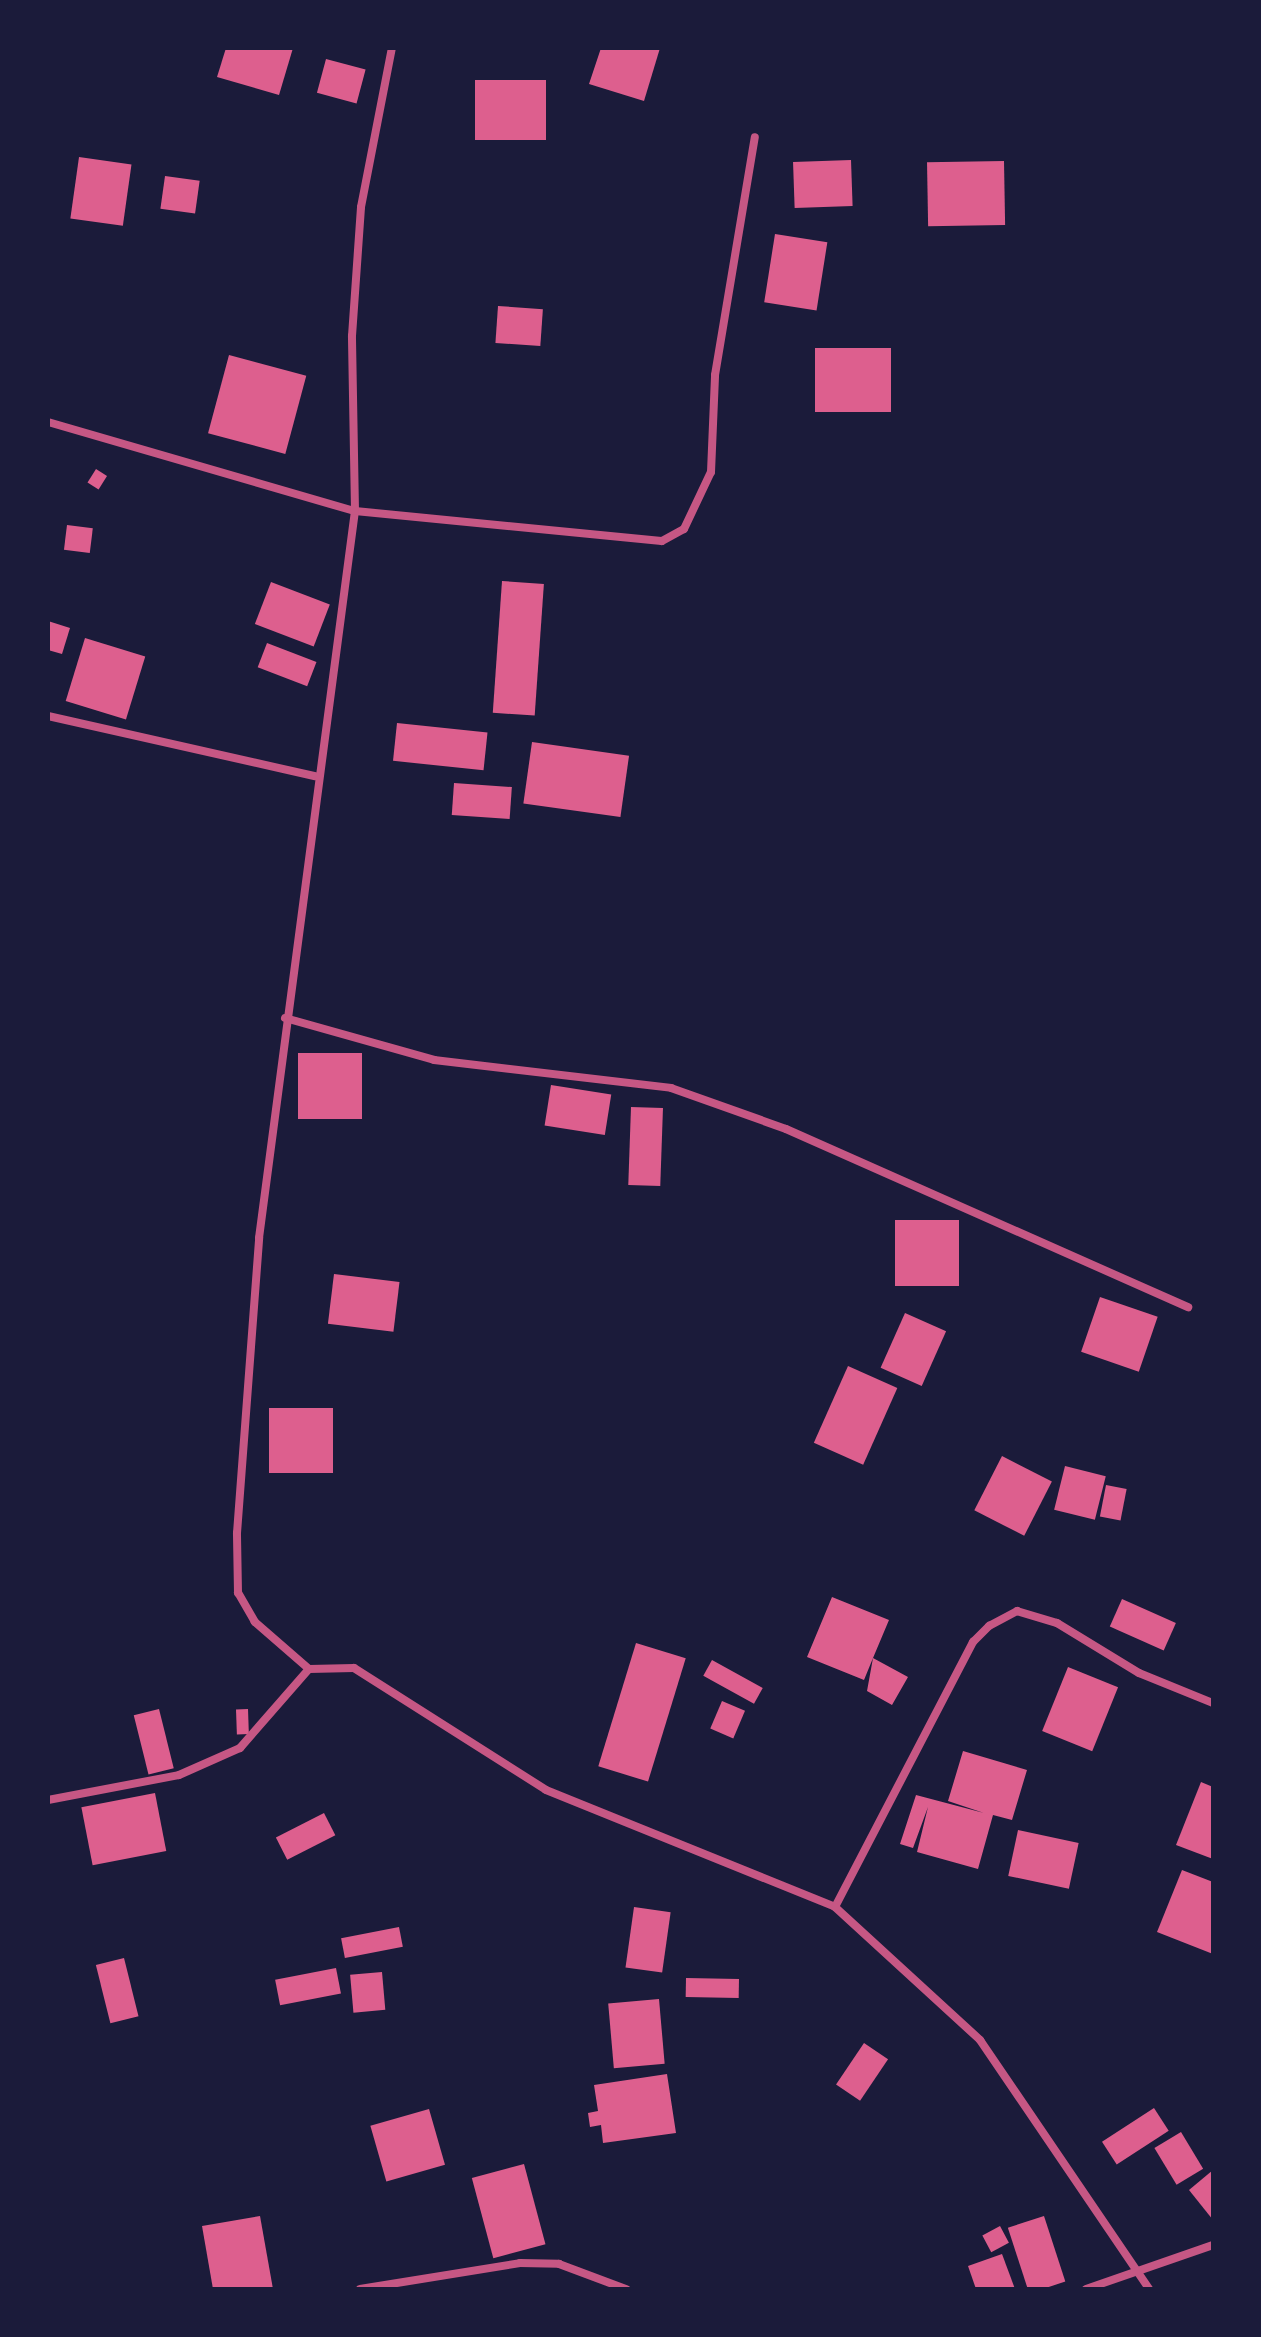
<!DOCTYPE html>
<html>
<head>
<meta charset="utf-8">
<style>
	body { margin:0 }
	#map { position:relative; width:1261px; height:2337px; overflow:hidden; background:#1b1b3a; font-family:"Sofia Sans Condensed",sans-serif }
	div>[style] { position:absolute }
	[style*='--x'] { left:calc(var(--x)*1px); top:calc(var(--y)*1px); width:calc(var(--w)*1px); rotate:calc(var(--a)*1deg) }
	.building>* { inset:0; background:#dd5f8e; transform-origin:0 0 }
	.minor>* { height:8px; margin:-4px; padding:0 4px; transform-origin:4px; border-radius:4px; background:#c65784 }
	span { translate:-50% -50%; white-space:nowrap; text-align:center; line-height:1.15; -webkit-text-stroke:7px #1b1b3a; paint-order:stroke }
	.frame { position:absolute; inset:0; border:50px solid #1b1b3a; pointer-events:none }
</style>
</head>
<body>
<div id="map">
	<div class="building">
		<i style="clip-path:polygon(226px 48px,293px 48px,279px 95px,217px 77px)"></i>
		<i style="clip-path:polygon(601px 48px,660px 48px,644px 101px,589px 84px)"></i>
		<i style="left:326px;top:59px;width:41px;height:35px;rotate:15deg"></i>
		<i style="left:475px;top:80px;width:71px;height:60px"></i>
		<i style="left:79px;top:157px;width:53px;height:62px;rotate:8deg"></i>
		<i style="left:851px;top:160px;width:46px;height:58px;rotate:88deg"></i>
		<i style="left:1004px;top:161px;width:64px;height:77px;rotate:89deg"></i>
		<i style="left:165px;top:176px;width:35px;height:33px;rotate:8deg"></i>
		<i style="left:775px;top:234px;width:53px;height:69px;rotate:9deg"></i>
		<i style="left:498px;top:306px;width:45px;height:37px;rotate:4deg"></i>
		<i style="left:815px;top:348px;width:76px;height:64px"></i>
		<i style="left:229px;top:355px;width:80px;height:81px;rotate:15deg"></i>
		<i style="left:96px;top:469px;width:13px;height:16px;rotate:32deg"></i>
		<i style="left:67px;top:525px;width:26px;height:25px;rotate:7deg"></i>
		<i style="left:502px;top:581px;width:42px;height:132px;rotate:4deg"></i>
		<i style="left:271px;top:582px;width:63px;height:45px;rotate:21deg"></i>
		<i style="clip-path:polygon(48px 621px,70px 628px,62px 654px,48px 650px)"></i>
		<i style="left:85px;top:638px;width:63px;height:66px;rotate:17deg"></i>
		<i style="left:267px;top:643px;width:53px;height:26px;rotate:21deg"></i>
		<i style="left:397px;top:723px;width:91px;height:38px;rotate:6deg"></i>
		<i style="left:532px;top:742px;width:98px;height:62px;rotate:8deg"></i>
		<i style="left:454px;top:783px;width:58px;height:32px;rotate:4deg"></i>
		<i style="left:298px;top:1053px;width:64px;height:66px"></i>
		<i style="left:551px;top:1085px;width:61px;height:41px;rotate:9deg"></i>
		<i style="left:631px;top:1107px;width:32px;height:78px;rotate:2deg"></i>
		<i style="left:895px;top:1220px;width:64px;height:66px"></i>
		<i style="left:334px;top:1274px;width:66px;height:50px;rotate:7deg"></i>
		<i style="left:1100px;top:1297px;width:61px;height:58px;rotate:19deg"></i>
		<i style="left:905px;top:1313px;width:45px;height:60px;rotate:24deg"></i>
		<i style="left:848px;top:1366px;width:54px;height:84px;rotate:24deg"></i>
		<i style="left:269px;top:1408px;width:64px;height:65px"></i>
		<i style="left:1002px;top:1456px;width:56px;height:61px;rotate:27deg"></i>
		<i style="left:1065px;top:1466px;width:42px;height:45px;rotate:14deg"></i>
		<i style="left:1106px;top:1485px;width:21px;height:32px;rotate:11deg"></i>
		<i style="clip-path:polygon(832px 1597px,889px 1620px,873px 1658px,908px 1677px,892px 1705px,867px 1691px,873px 1658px,864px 1680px,807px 1657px)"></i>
		<i style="left:1122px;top:1599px;width:59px;height:30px;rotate:24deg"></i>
		<i style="left:636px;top:1643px;width:52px;height:129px;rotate:17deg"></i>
		<i style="left:712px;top:1660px;width:58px;height:18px;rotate:29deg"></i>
		<i style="left:1068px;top:1667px;width:54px;height:69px;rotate:22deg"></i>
		<i style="left:722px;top:1701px;width:25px;height:30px;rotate:23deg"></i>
		<i style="left:159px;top:1709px;width:61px;height:26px;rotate:76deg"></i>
		<i style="left:248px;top:1709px;width:25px;height:12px;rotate:88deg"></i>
		<i style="clip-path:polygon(963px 1751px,1027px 1770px,1012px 1820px,993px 1815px,978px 1869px,917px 1852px,928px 1807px,913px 1848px,900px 1844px,916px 1795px,984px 1813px,948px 1801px)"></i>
		<i style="clip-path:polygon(1201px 1782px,1213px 1787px,1213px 1859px,1176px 1845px)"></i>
		<i style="left:155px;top:1793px;width:59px;height:75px;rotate:79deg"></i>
		<i style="left:324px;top:1813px;width:25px;height:54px;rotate:63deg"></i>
		<i style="left:1018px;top:1830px;width:62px;height:47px;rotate:12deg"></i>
		<i style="clip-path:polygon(1182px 1870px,1213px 1882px,1213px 1954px,1157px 1932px)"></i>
		<i style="left:634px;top:1907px;width:37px;height:61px;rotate:8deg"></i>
		<i style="left:399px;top:1927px;width:20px;height:59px;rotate:79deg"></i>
		<i style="left:124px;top:1958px;width:60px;height:29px;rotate:76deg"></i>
		<i style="left:336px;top:1968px;width:26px;height:62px;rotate:79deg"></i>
		<i style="left:382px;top:1972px;width:38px;height:32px;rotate:85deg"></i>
		<i style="left:686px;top:1978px;width:53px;height:19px;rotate:1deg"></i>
		<i style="left:659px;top:1999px;width:65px;height:51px;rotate:85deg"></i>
		<i style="left:864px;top:2043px;width:29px;height:50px;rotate:34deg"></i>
		<i style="clip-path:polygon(667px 2074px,676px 2133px,603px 2143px,601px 2125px,590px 2127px,588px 2113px,598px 2111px,594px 2085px)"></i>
		<i style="left:1154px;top:2108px;width:27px;height:62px;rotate:57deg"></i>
		<i style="left:429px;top:2109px;width:58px;height:61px;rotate:74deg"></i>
		<i style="left:1181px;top:2132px;width:43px;height:31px;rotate:59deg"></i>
		<i style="left:524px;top:2164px;width:83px;height:54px;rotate:75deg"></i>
		<i style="clip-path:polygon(1213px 2170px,1213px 2220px,1189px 2190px)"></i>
		<i style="clip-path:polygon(260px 2216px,273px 2289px,213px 2289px,202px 2226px)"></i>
		<i style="left:1044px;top:2216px;width:69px;height:38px;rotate:72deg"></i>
		<i style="left:1000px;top:2226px;width:19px;height:20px;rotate:62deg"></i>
		<i style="clip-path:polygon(1002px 2254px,1015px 2289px,976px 2289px,968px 2266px)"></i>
	</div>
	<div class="minor">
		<i style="--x:48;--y:422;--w:320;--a:16.2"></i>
		<i style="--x:355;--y:511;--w:308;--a:5.6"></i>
		<i style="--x:662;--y:541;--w:25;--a:-29"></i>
		<i style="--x:684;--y:529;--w:63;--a:-64.7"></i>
		<i style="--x:711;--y:472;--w:97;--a:-87.6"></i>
		<i style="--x:715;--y:375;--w:241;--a:-80.5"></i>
		<i style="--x:48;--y:716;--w:274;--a:12.7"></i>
		<i style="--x:285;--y:1018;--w:155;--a:15.7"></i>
		<i style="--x:434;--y:1060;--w:239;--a:6.7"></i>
		<i style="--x:671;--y:1088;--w:122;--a:19.6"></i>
		<i style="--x:786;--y:1129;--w:440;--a:23.9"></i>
		<i style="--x:309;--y:1669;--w:72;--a:-139"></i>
		<i style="--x:255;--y:1622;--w:34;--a:-120"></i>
		<i style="--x:238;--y:1593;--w:60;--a:-91"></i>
		<i style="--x:237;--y:1533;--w:296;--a:-85.7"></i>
		<i style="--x:259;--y:1238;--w:733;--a:-82.48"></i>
		<i style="--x:355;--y:511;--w:175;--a:-91"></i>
		<i style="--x:352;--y:336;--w:129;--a:-86"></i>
		<i style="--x:361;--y:207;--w:162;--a:-79"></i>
		<i style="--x:48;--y:1800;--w:133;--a:-10.8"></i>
		<i style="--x:179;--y:1775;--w:67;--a:-23.9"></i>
		<i style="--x:240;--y:1748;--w:105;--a:-48.9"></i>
		<i style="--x:309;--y:1669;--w:45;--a:-1.3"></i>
		<i style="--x:354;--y:1668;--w:227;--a:32.4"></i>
		<i style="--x:546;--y:1790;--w:312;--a:22"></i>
		<i style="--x:835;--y:1907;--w:299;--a:-62.5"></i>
		<i style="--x:973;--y:1642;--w:23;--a:-45"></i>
		<i style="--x:989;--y:1626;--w:32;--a:-28"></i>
		<i style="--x:1017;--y:1611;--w:42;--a:16.7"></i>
		<i style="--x:1057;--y:1623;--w:96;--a:31.4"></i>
		<i style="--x:1139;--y:1673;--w:80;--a:22.1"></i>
		<i style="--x:835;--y:1907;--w:197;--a:42.5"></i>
		<i style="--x:980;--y:2040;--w:301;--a:55.8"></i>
		<i style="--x:360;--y:2289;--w:162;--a:-9.2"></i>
		<i style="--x:520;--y:2263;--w:39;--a:1"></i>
		<i style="--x:559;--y:2264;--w:72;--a:20.5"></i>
		<i style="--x:1086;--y:2289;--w:134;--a:-19.1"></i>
	</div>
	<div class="frame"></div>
</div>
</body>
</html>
